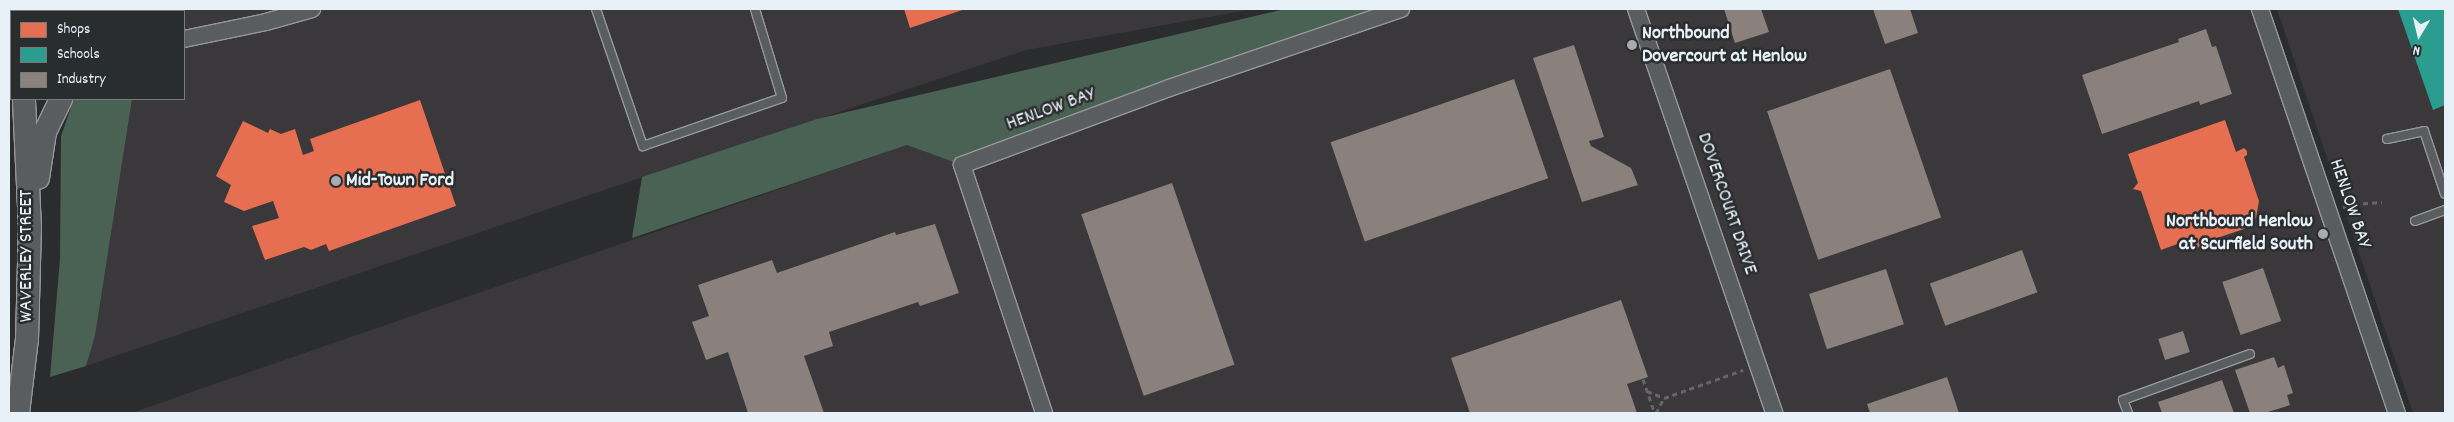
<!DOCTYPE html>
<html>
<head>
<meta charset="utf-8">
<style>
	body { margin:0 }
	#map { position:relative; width:2454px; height:422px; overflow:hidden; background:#2b2c2d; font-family:Dekko,sans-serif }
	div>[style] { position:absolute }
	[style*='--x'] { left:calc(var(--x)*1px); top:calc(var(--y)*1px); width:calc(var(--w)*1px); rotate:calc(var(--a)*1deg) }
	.built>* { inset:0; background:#3b383b }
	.green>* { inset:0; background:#4a6253; transform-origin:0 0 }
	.shops>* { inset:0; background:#e76f51 }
	.schools>* { inset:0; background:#2a9d8f }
	.industry>* { inset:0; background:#8a817c; transform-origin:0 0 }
	.path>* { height:3px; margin-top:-1.5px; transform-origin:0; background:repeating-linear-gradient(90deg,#636566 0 5px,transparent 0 9px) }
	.roads { filter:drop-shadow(1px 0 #96989a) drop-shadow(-1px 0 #96989a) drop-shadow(0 1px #96989a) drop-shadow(0 -1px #96989a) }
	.lane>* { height:8px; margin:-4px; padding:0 4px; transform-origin:4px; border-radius:4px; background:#5a5d60 }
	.street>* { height:16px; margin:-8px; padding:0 8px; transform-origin:8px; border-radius:8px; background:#5a5d60 }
	.secondary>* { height:22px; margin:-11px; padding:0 11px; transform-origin:11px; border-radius:11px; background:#5a5d60 }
	.dots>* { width:14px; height:14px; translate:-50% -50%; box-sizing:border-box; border:2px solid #2a2d2e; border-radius:50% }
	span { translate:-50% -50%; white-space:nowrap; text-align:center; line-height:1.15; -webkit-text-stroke:5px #2a2d2e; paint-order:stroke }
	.poi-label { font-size:20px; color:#e8f1f8; font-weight:700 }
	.left { translate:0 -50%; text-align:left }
	.right { translate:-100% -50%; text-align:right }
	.street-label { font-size:20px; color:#e8f1f8 }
	.frame { position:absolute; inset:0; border:10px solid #e8f1f8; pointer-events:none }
	.legend { position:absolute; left:10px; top:10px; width:175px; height:90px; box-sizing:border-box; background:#2a2d2e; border:1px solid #767b7f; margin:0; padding:6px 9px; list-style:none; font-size:15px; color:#e8f1f8 }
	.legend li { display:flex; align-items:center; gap:10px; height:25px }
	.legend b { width:25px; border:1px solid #767b7f }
	.north { position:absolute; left:2394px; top:10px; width:50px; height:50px; -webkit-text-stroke:4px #2a2d2e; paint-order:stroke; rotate:189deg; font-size:14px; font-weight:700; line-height:20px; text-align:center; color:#e8f1f8 }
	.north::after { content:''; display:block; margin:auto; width:18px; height:22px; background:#e8f1f8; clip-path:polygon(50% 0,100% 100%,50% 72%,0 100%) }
</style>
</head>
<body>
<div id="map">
	<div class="built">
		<i style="clip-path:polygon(146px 9px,1253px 9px,1026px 50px,613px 187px,86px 366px,95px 336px,132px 99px,184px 99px,184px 11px,146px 11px)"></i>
		<i style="clip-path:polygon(1401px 9px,2260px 9px,2397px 413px,131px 413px,907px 145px,963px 165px)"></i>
		<i style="clip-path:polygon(2277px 9px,2445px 9px,2445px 413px,2413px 413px)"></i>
	</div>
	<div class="green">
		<i style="left:65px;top:9px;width:81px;height:4px"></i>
		<i style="clip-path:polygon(1285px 9px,1401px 9px,962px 165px,907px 145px,632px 238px,642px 177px,817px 119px)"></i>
		<i style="clip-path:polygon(74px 99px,132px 99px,95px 336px,86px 366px,50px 377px,60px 259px,61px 136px)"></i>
	</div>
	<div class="shops">
		<i style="clip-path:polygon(904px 9px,965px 9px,910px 28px)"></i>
		<i style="clip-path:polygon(420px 100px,456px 206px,329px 251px,326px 244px,311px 250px,304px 247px,265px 260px,252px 226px,279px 218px,273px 201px,244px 211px,224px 202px,231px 185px,216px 176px,243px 121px,268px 133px,270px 129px,281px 134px,295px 129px,303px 155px,314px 151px,310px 139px)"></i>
		<i style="clip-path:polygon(2225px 120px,2236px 152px,2244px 148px,2247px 151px,2247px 155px,2244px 157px,2259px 201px,2256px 218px,2244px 229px,2202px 243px,2201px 247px,2194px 248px,2191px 239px,2161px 250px,2141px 191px,2133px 189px,2138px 183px,2128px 154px)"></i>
	</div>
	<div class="schools">
		<i style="clip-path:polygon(2398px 9px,2445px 9px,2445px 105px,2433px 110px)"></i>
	</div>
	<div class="industry">
		<i style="clip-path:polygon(1724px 9px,1761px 9px,1769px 32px,1735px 43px)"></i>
		<i style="clip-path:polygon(1873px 9px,1910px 9px,1918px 33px,1885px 44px)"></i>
		<i style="clip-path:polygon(2206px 29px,2212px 47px,2216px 46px,2232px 94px,2200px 105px,2199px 101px,2102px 134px,2082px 75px,2179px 42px,2178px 39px)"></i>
		<i style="clip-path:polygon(1574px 45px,1604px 137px,1589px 141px,1591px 146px,1631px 168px,1638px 185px,1582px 202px,1533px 58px)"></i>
		<i style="left:1890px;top:69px;width:157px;height:130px;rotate:71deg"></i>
		<i style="left:1514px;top:79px;width:105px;height:194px;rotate:71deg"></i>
		<i style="left:1172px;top:183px;width:192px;height:96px;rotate:71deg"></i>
		<i style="clip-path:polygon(935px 224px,959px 293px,920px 306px,918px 302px,829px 332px,833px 346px,804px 356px,824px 413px,748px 413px,728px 352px,706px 360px,692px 322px,709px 316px,698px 285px,772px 260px,777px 273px,895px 232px,896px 235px)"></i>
		<i style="left:2022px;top:250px;width:45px;height:98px;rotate:70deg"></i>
		<i style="left:2263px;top:268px;width:56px;height:43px;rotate:71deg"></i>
		<i style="left:1886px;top:269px;width:58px;height:81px;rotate:72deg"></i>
		<i style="clip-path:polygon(1621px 300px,1648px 377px,1627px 384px,1637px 413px,1470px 413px,1451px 358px)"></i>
		<i style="left:2183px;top:331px;width:22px;height:26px;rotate:72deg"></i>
		<i style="clip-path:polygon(2274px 357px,2278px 368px,2284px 365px,2293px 393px,2287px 395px,2290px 405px,2265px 413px,2250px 413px,2235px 370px)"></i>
		<i style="clip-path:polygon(1947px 377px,1959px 413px,1870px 413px,1867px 404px)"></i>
		<i style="clip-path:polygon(2222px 380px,2234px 413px,2162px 413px,2158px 402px)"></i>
	</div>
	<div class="path">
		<i style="--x:2343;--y:207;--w:11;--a:-15"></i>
		<i style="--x:2354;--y:204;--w:28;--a:-4"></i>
		<i style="--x:1643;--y:379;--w:36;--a:71"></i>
		<i style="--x:1647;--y:391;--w:18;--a:22"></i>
		<i style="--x:1656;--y:413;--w:17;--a:-62"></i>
		<i style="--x:1664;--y:398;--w:84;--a:-19.5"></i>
	</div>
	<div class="roads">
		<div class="lane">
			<i style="--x:596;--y:9;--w:145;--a:71.1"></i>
			<i style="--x:643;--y:146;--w:147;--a:-19.1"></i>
			<i style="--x:782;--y:98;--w:93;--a:-106.9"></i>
			<i style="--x:2387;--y:139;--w:38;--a:-12"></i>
			<i style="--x:2424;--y:131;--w:66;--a:71.6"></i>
			<i style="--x:2415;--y:221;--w:32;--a:-20"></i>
			<i style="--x:2128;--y:413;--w:14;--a:-111"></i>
			<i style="--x:2123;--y:400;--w:135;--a:-19.9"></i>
		</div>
		<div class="street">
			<i style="--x:1636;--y:9;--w:427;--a:71.1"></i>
			<i style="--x:2260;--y:9;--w:427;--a:71.3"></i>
			<i style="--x:184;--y:39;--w:84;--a:-11.7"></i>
			<i style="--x:266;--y:22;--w:48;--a:-15.8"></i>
			<i style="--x:9;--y:67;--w:2;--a:-27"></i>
			<i style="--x:9;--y:84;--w:2;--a:-27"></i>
			<i style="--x:1044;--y:413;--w:261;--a:-108.3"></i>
			<i style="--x:962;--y:165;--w:221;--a:-20.4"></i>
			<i style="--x:1169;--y:88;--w:245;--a:-18.8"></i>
		</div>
		<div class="secondary">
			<i style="--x:15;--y:9;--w:2;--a:90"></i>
			<i style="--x:41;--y:9;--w:4;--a:34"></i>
			<i style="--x:38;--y:178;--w:47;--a:-81.3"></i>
			<i style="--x:45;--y:132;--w:37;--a:-64"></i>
			<i style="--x:18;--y:413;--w:75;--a:-83.1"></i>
			<i style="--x:27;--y:339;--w:111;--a:-88.5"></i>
			<i style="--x:30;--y:228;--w:129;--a:-92.7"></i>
		</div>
	</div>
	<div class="dots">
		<i style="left:1632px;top:45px;background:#a6acb1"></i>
		<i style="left:336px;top:181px;background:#a6acb1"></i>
		<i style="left:2323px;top:234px;background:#a6acb1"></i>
	</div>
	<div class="poi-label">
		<span class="left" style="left:1642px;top:46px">Northbound<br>Dovercourt at Henlow</span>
		<span class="left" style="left:346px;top:181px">Mid-Town Ford</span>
		<span class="right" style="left:2313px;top:234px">Northbound Henlow<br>at Scurfield South</span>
	</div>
	<div class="street-label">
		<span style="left:1051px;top:110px;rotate:-20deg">HENLOW BAY</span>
		<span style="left:1726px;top:204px;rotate:71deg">DOVERCOURT DRIVE</span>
		<span style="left:2349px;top:204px;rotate:71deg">HENLOW BAY</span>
		<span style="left:27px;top:256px;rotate:-90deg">WAVERLEY STREET</span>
	</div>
	<div class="frame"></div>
	<ul class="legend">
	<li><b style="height:14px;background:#e76f51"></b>Shops</li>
	<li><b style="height:14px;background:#2a9d8f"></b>Schools</li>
	<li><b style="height:14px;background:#8a817c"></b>Industry</li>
	</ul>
	<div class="north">N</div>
</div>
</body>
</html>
